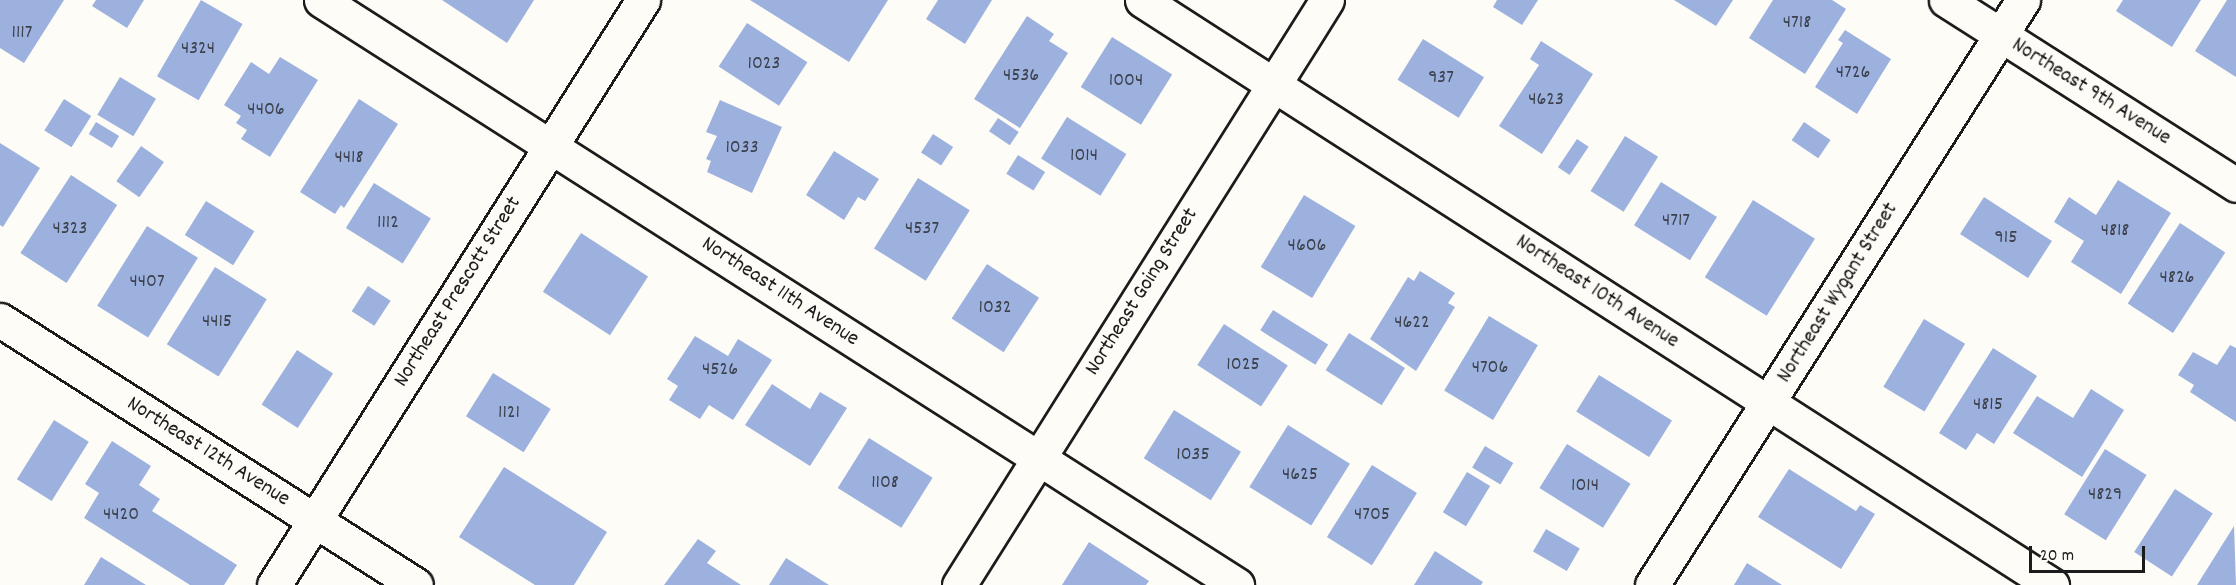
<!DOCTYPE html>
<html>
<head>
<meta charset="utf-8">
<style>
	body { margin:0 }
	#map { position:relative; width:2236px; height:585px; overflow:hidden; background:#fdfcf7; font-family:Dekko,sans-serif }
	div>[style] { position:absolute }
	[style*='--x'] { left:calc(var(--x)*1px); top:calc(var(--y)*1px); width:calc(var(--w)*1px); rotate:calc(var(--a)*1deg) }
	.building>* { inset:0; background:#9db1df; transform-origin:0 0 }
	.roads { filter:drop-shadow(2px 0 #1c1c1c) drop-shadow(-2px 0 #1c1c1c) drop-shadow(0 2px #1c1c1c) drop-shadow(0 -2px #1c1c1c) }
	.minor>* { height:33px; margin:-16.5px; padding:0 16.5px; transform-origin:16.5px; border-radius:16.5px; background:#fdfcf7 }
	.tertiary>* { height:33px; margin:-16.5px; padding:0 16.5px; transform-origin:16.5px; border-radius:16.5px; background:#fdfcf7 }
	span { translate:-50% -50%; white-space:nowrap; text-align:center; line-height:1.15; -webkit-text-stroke:6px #fdfcf7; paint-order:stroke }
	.number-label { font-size:20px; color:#3c414d }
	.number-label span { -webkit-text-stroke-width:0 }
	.street-label { font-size:22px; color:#1c1c1c }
	.scale { position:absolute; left:2029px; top:546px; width:116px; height:27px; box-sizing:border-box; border:3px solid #1c1c1c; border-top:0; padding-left:8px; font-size:18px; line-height:21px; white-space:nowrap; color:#1c1c1c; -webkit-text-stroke:4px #fdfcf7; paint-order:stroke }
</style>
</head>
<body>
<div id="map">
	<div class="building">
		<i style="clip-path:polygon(0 0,64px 0,24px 63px,0 48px)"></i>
		<i style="clip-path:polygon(96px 0,144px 0,127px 28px,92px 6px)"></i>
		<i style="left:201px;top:0;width:48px;height:88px;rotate:30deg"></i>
		<i style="clip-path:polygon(442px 0,534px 0,507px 43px)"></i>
		<i style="clip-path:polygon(750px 0,888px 0,849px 62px)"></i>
		<i style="clip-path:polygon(938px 0,992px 0,965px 44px,926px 19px)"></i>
		<i style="clip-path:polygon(1497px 0,1538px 0,1522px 25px,1493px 7px)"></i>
		<i style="clip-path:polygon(1674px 0,1733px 0,1716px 26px)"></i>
		<i style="clip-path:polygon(1773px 0,1832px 0,1846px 9px,1805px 74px,1749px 38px)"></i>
		<i style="clip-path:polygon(2123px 0,2201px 0,2172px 47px,2116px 11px)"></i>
		<i style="clip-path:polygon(2227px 0,2236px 0,2236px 77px,2195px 51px)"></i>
		<i style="clip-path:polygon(1027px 16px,1054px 34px,1049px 41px,1068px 53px,1020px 128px,974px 99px)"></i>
		<i style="left:747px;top:23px;width:72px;height:52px;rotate:33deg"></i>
		<i style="clip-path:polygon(1845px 30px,1891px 59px,1857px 114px,1815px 87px,1843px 43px,1838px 40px)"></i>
		<i style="left:1112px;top:37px;width:71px;height:59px;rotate:32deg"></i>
		<i style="left:1423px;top:39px;width:72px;height:48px;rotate:32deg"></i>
		<i style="clip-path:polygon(1541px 41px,1593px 74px,1542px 154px,1499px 126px,1539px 65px,1530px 59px)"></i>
		<i style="clip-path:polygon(280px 57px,318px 80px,270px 157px,241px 139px,247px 130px,236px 123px,241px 116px,224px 105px,251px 62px,269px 74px)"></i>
		<i style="left:120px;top:77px;width:42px;height:44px;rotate:31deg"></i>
		<i style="left:64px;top:99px;width:32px;height:37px;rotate:32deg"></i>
		<i style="clip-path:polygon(359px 99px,398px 124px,344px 208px,341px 205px,335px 214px,300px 192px)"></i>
		<i style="clip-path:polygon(720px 100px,782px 127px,752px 193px,707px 172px,711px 161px,706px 159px,717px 136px,706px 132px)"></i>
		<i style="left:1067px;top:117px;width:70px;height:49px;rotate:32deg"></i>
		<i style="left:998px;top:118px;width:25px;height:16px;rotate:34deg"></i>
		<i style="left:96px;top:122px;width:27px;height:14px;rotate:31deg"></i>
		<i style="left:1804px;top:122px;width:32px;height:22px;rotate:34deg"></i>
		<i style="left:933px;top:134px;width:24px;height:22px;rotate:33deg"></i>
		<i style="left:1625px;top:136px;width:39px;height:65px;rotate:32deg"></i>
		<i style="left:1577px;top:139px;width:14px;height:34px;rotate:34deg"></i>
		<i style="clip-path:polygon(0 143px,40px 168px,3px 227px,0 225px)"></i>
		<i style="left:141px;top:146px;width:28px;height:43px;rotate:35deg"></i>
		<i style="clip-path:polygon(834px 151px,879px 179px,865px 201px,858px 197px,844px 220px,806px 195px)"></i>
		<i style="left:1018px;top:155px;width:32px;height:22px;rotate:32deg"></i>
		<i style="left:71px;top:175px;width:55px;height:93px;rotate:33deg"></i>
		<i style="left:918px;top:178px;width:61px;height:83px;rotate:32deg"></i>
		<i style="clip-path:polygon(2118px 180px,2171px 213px,2121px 294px,2071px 262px,2084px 241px,2054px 222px,2069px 197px,2096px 215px)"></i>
		<i style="left:1661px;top:182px;width:66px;height:51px;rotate:32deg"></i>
		<i style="left:374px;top:183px;width:67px;height:53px;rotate:32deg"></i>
		<i style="left:1304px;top:195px;width:60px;height:84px;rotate:31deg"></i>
		<i style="left:1984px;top:197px;width:81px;height:44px;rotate:33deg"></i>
		<i style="left:1753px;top:200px;width:73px;height:91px;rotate:32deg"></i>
		<i style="left:206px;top:201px;width:57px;height:40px;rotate:32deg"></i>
		<i style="left:2180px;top:223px;width:54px;height:96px;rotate:33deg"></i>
		<i style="left:147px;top:226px;width:60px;height:94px;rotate:32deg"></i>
		<i style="left:581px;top:233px;width:80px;height:70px;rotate:33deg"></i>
		<i style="left:987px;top:264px;width:62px;height:65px;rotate:33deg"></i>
		<i style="left:215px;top:267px;width:61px;height:91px;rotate:32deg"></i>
		<i style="clip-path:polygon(1420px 271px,1455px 293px,1448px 303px,1455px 307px,1416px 371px,1370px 339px,1408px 277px,1414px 281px)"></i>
		<i style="left:368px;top:286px;width:27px;height:30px;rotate:33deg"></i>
		<i style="left:1273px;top:310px;width:65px;height:24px;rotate:32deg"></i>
		<i style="left:1489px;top:316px;width:57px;height:87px;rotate:31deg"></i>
		<i style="left:1924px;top:319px;width:48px;height:79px;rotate:31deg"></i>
		<i style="left:1224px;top:324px;width:76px;height:49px;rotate:33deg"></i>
		<i style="left:1349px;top:333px;width:66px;height:44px;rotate:32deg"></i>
		<i style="clip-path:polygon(695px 336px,728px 356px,738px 339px,772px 360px,733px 420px,709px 405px,700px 419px,669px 400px,678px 386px,667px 379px)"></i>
		<i style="clip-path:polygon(2230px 345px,2236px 348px,2236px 422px,2190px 392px,2194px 385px,2178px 375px,2193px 352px,2217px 365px)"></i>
		<i style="clip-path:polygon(1993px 348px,2037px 376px,1994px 444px,1977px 433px,1966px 450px,1939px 433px)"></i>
		<i style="left:297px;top:350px;width:43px;height:65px;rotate:33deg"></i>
		<i style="left:493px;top:373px;width:68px;height:51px;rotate:32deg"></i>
		<i style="left:1599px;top:375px;width:86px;height:43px;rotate:32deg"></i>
		<i style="clip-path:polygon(772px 384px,810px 409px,820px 392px,847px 408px,810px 466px,745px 425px)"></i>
		<i style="clip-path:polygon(2091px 389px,2124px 410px,2082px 477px,2013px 433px,2037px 396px,2073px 418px)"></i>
		<i style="left:1174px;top:410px;width:79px;height:57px;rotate:32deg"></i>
		<i style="left:54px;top:420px;width:41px;height:70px;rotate:32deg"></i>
		<i style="left:1288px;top:425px;width:73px;height:73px;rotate:32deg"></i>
		<i style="left:869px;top:438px;width:75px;height:59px;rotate:32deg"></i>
		<i style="clip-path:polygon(112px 441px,151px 466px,139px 485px,160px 499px,152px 511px,237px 565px,224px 585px,190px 585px,84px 518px,99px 493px,85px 484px)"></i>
		<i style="left:1567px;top:444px;width:75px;height:52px;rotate:32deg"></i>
		<i style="left:1485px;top:446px;width:33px;height:25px;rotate:31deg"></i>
		<i style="left:2105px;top:449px;width:49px;height:77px;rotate:32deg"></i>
		<i style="left:1372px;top:465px;width:53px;height:85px;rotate:32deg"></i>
		<i style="clip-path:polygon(504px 467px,607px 532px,574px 585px,535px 585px,459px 537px)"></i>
		<i style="clip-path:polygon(1789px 469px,1856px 511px,1860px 505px,1875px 514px,1841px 569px,1758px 517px)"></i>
		<i style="left:1467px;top:472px;width:27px;height:47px;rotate:31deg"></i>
		<i style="left:2175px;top:489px;width:45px;height:75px;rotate:33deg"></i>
		<i style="clip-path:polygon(2234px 526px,2236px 585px,2197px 585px)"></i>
		<i style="left:1546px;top:529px;width:39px;height:26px;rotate:30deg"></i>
		<i style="clip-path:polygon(698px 539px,716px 551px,707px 563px,741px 585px,664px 585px)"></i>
		<i style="clip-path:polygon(1089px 542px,1149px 581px,1146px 585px,1062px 585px)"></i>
		<i style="clip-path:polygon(1435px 551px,1483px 582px,1481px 585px,1414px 585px)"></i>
		<i style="clip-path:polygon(101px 557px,146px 585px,84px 585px)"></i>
		<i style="clip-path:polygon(786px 558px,829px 585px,769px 585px)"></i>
		<i style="clip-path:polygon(1747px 563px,1782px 585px,1734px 585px)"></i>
	</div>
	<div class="roads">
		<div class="minor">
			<i style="--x:321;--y:0;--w:1087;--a:32.56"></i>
			<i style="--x:1142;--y:0;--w:1082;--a:32.74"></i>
			<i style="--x:1946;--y:0;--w:344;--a:32.5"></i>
			<i style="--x:0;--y:320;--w:493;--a:32.5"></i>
			<i style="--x:959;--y:585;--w:691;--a:-57.83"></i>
			<i style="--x:1652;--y:585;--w:693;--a:-57.62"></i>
		</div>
		<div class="tertiary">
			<i style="--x:274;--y:585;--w:692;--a:-57.76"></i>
		</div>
	</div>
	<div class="number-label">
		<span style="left:1797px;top:23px">4718</span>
		<span style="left:22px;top:33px">1117</span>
		<span style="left:198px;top:49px">4324</span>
		<span style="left:764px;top:64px">1023</span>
		<span style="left:1853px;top:73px">4726</span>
		<span style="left:1021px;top:76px">4536</span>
		<span style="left:1441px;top:78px">937</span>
		<span style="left:1126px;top:81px">1004</span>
		<span style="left:1546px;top:100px">4623</span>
		<span style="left:266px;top:110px">4406</span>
		<span style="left:742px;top:148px">1033</span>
		<span style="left:1084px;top:156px">1014</span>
		<span style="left:349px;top:158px">4418</span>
		<span style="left:1676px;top:221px">4717</span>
		<span style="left:388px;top:223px">1112</span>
		<span style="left:70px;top:229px">4323</span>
		<span style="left:922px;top:229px">4537</span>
		<span style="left:2115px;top:231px">4818</span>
		<span style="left:2006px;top:238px">915</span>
		<span style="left:1307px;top:246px">4606</span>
		<span style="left:2177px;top:278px">4826</span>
		<span style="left:147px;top:282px">4407</span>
		<span style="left:995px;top:308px">1032</span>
		<span style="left:217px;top:322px">4415</span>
		<span style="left:1412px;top:323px">4622</span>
		<span style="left:1243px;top:365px">1025</span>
		<span style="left:1490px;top:368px">4706</span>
		<span style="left:720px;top:370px">4526</span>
		<span style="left:1988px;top:405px">4815</span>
		<span style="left:509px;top:413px">1121</span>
		<span style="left:1193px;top:455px">1035</span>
		<span style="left:1300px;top:475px">4625</span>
		<span style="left:885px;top:483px">1108</span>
		<span style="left:1585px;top:486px">1014</span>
		<span style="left:2105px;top:495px">4829</span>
		<span style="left:121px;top:515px">4420</span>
		<span style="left:1372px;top:515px">4705</span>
	</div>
	<div class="street-label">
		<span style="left:2091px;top:92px;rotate:32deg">Northeast 9th Avenue</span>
		<span style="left:458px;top:292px;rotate:-58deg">Northeast Prescott Street</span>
		<span style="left:780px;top:292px;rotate:33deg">Northeast 11th Avenue</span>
		<span style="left:1142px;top:292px;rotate:-58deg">Northeast Going Street</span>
		<span style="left:1597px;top:292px;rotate:33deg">Northeast 10th Avenue</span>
		<span style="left:1838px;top:293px;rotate:-58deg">Northeast Wygant Street</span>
		<span style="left:208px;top:452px;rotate:32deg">Northeast 12th Avenue</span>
	</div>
	<div class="scale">20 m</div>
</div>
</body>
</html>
